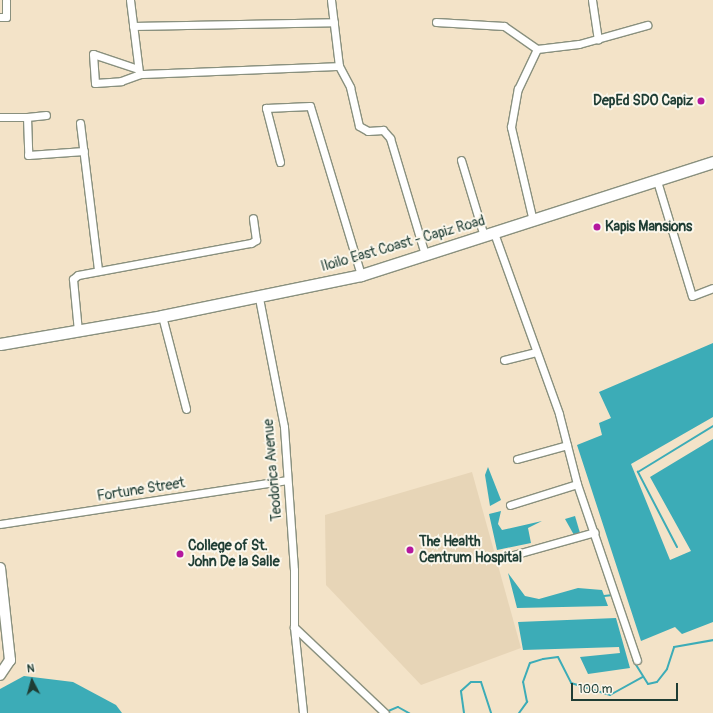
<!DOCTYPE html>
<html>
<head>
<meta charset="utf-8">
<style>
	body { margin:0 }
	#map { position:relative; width:713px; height:713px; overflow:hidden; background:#f3e3c8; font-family:Pangolin,sans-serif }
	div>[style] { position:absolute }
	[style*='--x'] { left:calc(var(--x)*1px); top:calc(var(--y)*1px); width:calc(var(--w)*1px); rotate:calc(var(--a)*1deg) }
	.built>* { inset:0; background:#e7d5b7 }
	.water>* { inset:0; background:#3cacb7 }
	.stream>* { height:2px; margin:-1px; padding:0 1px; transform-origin:1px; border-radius:1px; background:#3cacb7 }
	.roads { filter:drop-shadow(1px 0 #89907e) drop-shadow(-1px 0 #89907e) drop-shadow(0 1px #89907e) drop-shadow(0 -1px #89907e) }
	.street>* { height:7px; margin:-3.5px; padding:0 3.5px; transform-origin:3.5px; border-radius:3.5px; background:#fff }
	.secondary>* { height:10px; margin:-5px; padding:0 5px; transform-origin:5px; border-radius:5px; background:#fff }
	.primary>* { height:11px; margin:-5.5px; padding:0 5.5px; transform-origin:5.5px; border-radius:5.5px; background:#fff }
	.dots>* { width:11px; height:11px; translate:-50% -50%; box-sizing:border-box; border:2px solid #fbf7ec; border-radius:50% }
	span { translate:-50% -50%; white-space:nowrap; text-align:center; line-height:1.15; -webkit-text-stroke:4px #fbf7ec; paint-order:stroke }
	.poi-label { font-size:14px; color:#1f3d34; font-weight:700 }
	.right { translate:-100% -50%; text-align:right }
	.left { translate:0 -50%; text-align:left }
	.street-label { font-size:14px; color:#1f3d34 }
	.north { position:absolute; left:12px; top:661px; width:40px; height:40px; -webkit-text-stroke:3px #fbf7ec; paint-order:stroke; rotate:354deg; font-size:11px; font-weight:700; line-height:16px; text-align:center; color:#1f3d34 }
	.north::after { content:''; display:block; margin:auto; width:14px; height:18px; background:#1f3d34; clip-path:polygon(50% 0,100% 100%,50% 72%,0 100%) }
	.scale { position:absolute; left:571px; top:683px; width:107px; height:18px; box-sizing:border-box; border:2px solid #1f3d34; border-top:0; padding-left:5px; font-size:12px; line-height:14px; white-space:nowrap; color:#1f3d34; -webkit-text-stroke:3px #fbf7ec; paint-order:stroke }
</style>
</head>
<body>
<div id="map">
	<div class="built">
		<i style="clip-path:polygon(472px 472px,521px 648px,421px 685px,326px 585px,325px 515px)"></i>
	</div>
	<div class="water">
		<i style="clip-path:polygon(713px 343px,713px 417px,631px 464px,670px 560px,691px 551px,650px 477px,713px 439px,713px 622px,682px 634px,675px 627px,641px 641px,577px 445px,602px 435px,599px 423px,611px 418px,599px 392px)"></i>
		<i style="clip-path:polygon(488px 467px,501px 500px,490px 506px,485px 475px)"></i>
		<i style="clip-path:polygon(501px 511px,498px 524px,502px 530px,542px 521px,528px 528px,531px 543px,497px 550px,489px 514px)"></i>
		<i style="clip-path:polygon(575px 516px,580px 533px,574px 535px,565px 519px)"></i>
		<i style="clip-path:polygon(508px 573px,525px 596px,539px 599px,578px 588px,602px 590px,608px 606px,517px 608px)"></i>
		<i style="clip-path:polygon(616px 618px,630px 668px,588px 674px,580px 657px,620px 653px,619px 647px,523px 650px,518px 622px)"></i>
		<i style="clip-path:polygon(24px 676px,73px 682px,116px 705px,122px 713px,0 713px,0 689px)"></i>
	</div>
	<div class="stream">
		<i style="--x:677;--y:547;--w:85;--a:-117.5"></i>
		<i style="--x:638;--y:472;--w:88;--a:-31.5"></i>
		<i style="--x:604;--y:596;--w:9;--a:-6"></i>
		<i style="--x:633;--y:660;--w:28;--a:58"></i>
		<i style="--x:648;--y:684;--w:9;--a:-13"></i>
		<i style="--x:657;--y:682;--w:16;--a:-52"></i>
		<i style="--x:667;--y:669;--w:23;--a:-72"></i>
		<i style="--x:674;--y:647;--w:40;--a:-10"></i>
		<i style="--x:386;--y:712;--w:13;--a:-23"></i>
		<i style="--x:398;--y:707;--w:13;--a:29"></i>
		<i style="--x:464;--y:713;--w:22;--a:-98"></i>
		<i style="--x:461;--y:691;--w:13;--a:-42"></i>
		<i style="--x:471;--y:682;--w:10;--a:0"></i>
		<i style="--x:481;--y:682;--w:33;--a:72"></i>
		<i style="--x:519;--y:713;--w:14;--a:-54"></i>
		<i style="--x:527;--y:702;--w:20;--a:-101"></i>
		<i style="--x:523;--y:682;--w:20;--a:-70"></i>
		<i style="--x:530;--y:663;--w:14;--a:-17"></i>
		<i style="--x:543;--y:659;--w:15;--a:-8"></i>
		<i style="--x:558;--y:657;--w:29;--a:63"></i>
		<i style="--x:571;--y:683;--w:41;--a:17.1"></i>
		<i style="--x:610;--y:695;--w:37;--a:-29"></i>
	</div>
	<div class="roads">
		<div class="street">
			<i style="--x:130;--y:0;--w:73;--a:82.9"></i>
			<i style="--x:331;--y:0;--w:66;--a:83.1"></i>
			<i style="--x:339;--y:66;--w:24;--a:62"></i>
			<i style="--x:350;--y:87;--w:40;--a:77"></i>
			<i style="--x:359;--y:126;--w:10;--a:29"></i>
			<i style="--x:368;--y:131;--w:15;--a:-4"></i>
			<i style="--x:383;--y:130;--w:11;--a:49"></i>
			<i style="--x:390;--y:138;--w:122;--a:73.3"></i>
			<i style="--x:592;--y:0;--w:40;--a:81.5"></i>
			<i style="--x:0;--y:17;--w:6;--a:0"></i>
			<i style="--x:6;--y:17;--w:17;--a:-90"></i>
			<i style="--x:436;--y:22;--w:68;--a:3.4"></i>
			<i style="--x:504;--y:26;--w:40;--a:34.9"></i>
			<i style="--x:133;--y:26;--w:201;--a:-1.1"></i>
			<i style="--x:138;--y:69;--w:47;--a:-161.6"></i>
			<i style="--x:93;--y:54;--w:29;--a:86"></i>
			<i style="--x:95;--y:83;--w:26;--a:-4"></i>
			<i style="--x:121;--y:81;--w:20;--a:-20"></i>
			<i style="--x:140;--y:74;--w:199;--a:-2.3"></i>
			<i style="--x:0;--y:117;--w:27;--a:0"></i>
			<i style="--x:27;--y:117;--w:38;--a:88"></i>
			<i style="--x:28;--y:155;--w:56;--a:-4.1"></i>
			<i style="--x:27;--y:117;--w:19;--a:-6"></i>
			<i style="--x:80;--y:123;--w:147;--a:83"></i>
			<i style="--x:461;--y:160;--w:79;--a:73.2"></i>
			<i style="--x:280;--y:162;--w:56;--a:-104.5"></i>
			<i style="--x:266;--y:108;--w:44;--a:-2.6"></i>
			<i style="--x:310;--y:106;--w:177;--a:73.2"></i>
			<i style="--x:657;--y:181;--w:120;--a:73.1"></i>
			<i style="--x:692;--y:296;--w:22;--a:-21"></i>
			<i style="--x:533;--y:221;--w:97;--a:-103.2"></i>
			<i style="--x:511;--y:127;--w:39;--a:-80"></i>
			<i style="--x:518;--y:89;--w:44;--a:-64.6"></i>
			<i style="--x:537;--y:49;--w:42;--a:-6.8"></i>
			<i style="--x:579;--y:44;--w:71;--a:-15.6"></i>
			<i style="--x:494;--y:233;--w:192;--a:70.2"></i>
			<i style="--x:559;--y:414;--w:72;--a:75.6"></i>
			<i style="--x:577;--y:484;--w:186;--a:71.2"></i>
			<i style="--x:259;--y:298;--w:131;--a:79"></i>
			<i style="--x:284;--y:427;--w:143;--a:86"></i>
			<i style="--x:294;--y:570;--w:57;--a:90"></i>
			<i style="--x:294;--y:627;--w:86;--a:84"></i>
			<i style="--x:162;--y:316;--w:96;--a:75.5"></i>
			<i style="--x:78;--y:331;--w:52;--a:-95.5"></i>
			<i style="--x:73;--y:279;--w:6;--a:-39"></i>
			<i style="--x:78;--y:275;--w:176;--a:-10.5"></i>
			<i style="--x:251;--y:243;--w:6;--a:-31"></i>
			<i style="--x:256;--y:240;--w:22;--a:-98"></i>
			<i style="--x:504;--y:360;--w:33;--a:-14"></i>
			<i style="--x:517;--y:459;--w:52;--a:-15.6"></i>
			<i style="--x:510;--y:505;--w:70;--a:-17.4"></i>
			<i style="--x:0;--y:524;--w:289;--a:-8.7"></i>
			<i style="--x:506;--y:557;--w:92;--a:-15.7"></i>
			<i style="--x:294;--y:627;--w:125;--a:43.4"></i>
		</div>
		<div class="secondary">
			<i style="--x:0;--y:568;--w:93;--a:83.8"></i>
			<i style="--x:10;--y:660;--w:18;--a:124"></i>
		</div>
		<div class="primary">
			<i style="--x:0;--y:344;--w:164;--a:-9.8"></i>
			<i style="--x:162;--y:316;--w:203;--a:-11.6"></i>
			<i style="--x:361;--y:275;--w:370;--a:-17.8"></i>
		</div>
	</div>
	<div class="dots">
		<i style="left:701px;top:101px;background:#b5179e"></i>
		<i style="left:597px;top:227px;background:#b5179e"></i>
		<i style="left:410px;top:550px;background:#b5179e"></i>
		<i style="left:180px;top:554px;background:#b5179e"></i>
	</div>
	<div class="poi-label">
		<span class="right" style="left:693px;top:101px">DepEd SDO Capiz</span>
		<span class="left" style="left:605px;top:227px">Kapis Mansions</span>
		<span class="left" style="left:419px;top:550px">The Health<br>Centrum Hospital</span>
		<span class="left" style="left:188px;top:554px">College of St.<br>John De la Salle</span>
	</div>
	<div class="street-label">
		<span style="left:403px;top:244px;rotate:-16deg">Iloilo East Coast - Capiz Road</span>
		<span style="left:273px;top:470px;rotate:-95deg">Teodorica Avenue</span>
		<span style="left:141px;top:490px;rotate:-9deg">Fortune Street</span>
	</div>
	<div class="north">N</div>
	<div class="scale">100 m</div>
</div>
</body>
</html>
